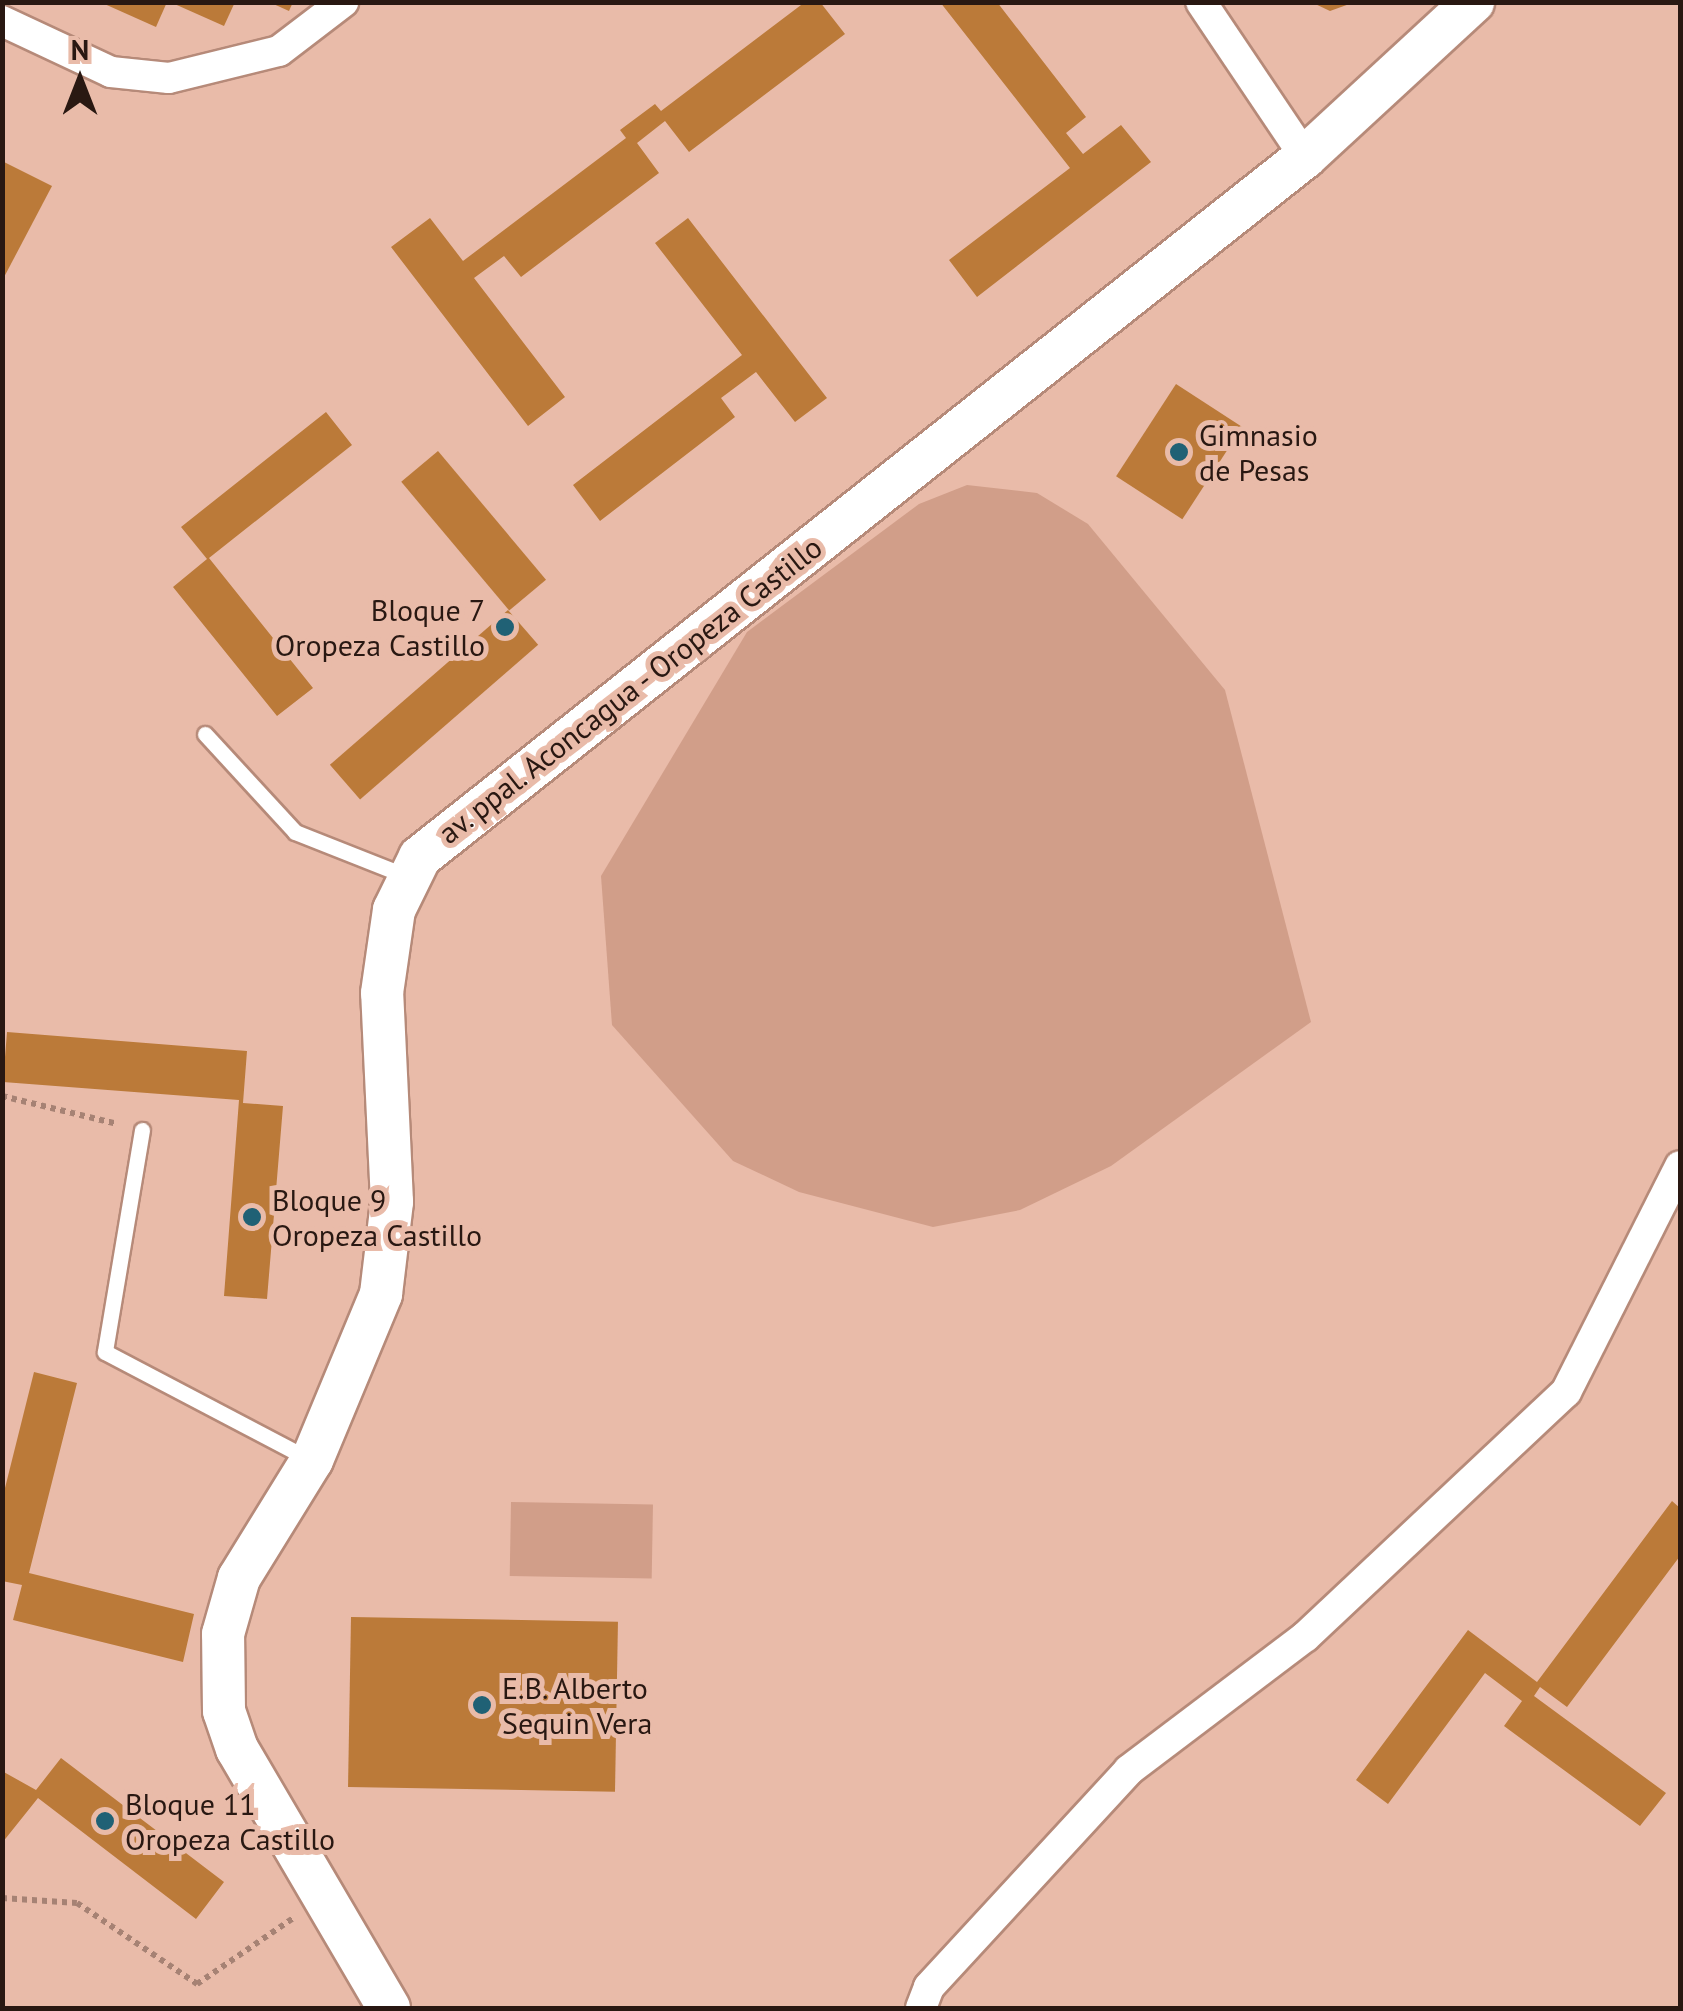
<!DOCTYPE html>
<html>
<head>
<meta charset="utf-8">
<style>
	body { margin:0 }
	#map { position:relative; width:1683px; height:2011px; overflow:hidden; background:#e9bba9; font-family:"PT Sans",sans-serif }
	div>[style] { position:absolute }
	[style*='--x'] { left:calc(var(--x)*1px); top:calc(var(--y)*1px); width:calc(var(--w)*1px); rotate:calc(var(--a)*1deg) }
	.green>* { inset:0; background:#d19e89; transform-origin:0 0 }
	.building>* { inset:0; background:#bb7a39; transform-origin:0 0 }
	.path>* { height:6px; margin-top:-3px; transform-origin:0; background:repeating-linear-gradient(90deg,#a68274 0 5px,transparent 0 10px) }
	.roads { filter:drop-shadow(2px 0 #b68a79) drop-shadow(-2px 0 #b68a79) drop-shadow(0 2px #b68a79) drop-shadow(0 -2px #b68a79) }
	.lane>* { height:15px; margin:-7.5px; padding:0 7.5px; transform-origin:7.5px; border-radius:7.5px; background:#fff }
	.street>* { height:30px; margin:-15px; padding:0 15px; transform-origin:15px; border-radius:15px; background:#fff }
	.secondary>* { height:42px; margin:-21px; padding:0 21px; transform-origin:21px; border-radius:21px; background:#fff }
	.dots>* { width:28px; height:28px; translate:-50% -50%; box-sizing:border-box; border:5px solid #e9bba9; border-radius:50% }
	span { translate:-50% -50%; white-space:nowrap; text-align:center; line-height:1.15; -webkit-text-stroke:10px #e9bba9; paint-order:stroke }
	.poi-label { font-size:30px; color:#291812 }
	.left { translate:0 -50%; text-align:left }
	.right { translate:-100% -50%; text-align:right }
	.street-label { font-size:30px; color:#291812 }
	.frame { position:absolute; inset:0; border:5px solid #291812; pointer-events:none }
	.north { position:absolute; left:30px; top:30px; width:100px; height:100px; -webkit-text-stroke:8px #e9bba9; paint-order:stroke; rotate:0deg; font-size:28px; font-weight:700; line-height:40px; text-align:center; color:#291812 }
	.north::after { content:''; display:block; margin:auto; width:35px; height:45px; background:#291812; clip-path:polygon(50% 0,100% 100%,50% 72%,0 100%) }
</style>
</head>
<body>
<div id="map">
	<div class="green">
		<i style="clip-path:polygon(967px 485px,1037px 493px,1088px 524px,1225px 690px,1311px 1022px,1111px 1166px,1020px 1210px,933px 1227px,799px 1192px,733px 1161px,612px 1025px,601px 876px,747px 632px,919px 504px)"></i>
		<i style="left:511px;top:1502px;width:142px;height:74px;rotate:1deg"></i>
	</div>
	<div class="building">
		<i style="clip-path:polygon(100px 2px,167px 2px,156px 27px)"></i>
		<i style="clip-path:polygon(170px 2px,235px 2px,224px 26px)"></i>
		<i style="clip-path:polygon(269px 2px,293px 2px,289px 11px)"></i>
		<i style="clip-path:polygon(805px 2px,820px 2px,845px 34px,689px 152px,665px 121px,637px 143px,659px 173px,521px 277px,504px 256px,474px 278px,565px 397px,528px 426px,391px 247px,430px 218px,463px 261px,626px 138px,620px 130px,655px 104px,661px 111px)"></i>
		<i style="clip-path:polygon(940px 2px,997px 2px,1086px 117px,1066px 133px,1083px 154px,1121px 125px,1151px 162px,977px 297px,949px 260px,1070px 168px)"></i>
		<i style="clip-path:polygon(1311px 2px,1355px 2px,1330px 11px)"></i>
		<i style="clip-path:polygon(2px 161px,52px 186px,2px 281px)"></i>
		<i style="clip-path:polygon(688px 218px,827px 398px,795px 422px,756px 372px,721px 398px,735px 417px,600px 521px,573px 485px,742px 355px,655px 243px)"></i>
		<i style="left:1176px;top:384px;width:79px;height:110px;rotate:33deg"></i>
		<i style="clip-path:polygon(326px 412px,352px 445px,209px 558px,313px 688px,277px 716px,173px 587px,207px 559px,181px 527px)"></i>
		<i style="left:438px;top:451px;width:168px;height:48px;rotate:50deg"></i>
		<i style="left:508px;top:610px;width:46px;height:236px;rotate:49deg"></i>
		<i style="clip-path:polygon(7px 1032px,247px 1051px,243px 1103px,283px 1106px,267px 1299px,224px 1296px,239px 1100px,3px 1082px)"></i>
		<i style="clip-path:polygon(34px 1372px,77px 1383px,29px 1573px,194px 1614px,183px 1662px,13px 1620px,22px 1585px,2px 1581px,2px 1500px)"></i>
		<i style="clip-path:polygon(1672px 1501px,1680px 1508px,1680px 1556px,1567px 1707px,1540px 1687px,1534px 1696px,1666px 1793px,1640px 1826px,1504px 1726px,1522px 1701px,1485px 1673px,1388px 1804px,1356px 1780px,1468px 1630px,1537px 1682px)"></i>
		<i style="left:351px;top:1617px;width:267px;height:170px;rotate:1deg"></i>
		<i style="clip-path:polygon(61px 1758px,224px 1882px,196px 1919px,38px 1798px,2px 1843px,2px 1771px,36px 1790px)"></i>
	</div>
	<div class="path">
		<i style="--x:2;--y:1096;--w:119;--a:13.6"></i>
		<i style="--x:2;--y:1898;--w:75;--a:3.8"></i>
		<i style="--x:77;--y:1903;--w:145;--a:34"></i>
		<i style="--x:197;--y:1984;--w:119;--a:-34.4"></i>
	</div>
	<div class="roads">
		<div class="lane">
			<i style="--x:205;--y:734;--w:133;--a:47.4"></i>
			<i style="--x:295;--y:832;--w:119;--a:21.6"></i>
			<i style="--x:142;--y:1130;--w:225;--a:99.5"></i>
			<i style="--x:105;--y:1352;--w:230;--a:27.7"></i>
		</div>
		<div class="street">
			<i style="--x:1201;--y:2;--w:187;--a:56.1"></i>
			<i style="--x:2;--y:21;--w:120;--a:25.1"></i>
			<i style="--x:111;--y:72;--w:58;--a:5.9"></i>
			<i style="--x:169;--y:78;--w:113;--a:-13.8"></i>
			<i style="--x:279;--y:51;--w:81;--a:-37.4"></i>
			<i style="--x:921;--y:2008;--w:22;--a:-69"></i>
			<i style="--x:929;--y:1987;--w:295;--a:-47.3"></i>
			<i style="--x:1129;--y:1770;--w:221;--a:-37.1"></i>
			<i style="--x:1305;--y:1637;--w:358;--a:-43.2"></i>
			<i style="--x:1566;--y:1392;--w:253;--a:-63.2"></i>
		</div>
		<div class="secondary">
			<i style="--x:389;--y:2008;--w:300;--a:-120.4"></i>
			<i style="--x:237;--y:1749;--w:40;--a:-108.9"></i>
			<i style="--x:224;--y:1711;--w:77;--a:-90.7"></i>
			<i style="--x:223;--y:1634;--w:58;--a:-74.1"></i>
			<i style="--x:239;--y:1578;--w:139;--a:-58.3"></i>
			<i style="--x:312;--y:1460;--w:180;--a:-67.4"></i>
			<i style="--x:381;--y:1294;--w:93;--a:-83.2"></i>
			<i style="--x:392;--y:1202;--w:209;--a:-92.7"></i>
			<i style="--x:382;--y:993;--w:84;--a:-81.8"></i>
			<i style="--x:394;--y:910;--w:59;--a:-63.9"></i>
			<i style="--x:420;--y:857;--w:1128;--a:-38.34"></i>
			<i style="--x:1305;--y:157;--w:229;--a:-42.7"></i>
		</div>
	</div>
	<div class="dots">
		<i style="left:1179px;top:452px;background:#206175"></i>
		<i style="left:505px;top:627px;background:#206175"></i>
		<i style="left:252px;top:1217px;background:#206175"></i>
		<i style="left:482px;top:1705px;background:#206175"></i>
		<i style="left:105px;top:1821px;background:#206175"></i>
	</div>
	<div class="poi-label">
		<span class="left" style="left:1199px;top:452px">Gimnasio<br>de Pesas</span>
		<span class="right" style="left:485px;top:627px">Bloque 7<br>Oropeza Castillo</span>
		<span class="left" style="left:272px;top:1217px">Bloque 9<br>Oropeza Castillo</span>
		<span class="left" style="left:502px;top:1705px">E.B. Alberto<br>Sequin Vera</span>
		<span class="left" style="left:125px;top:1821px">Bloque 11<br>Oropeza Castillo</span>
	</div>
	<div class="street-label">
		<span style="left:630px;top:690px;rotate:-38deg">av. ppal. Aconcagua - Oropeza Castillo</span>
	</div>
	<div class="frame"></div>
	<div class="north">N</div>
</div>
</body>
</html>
